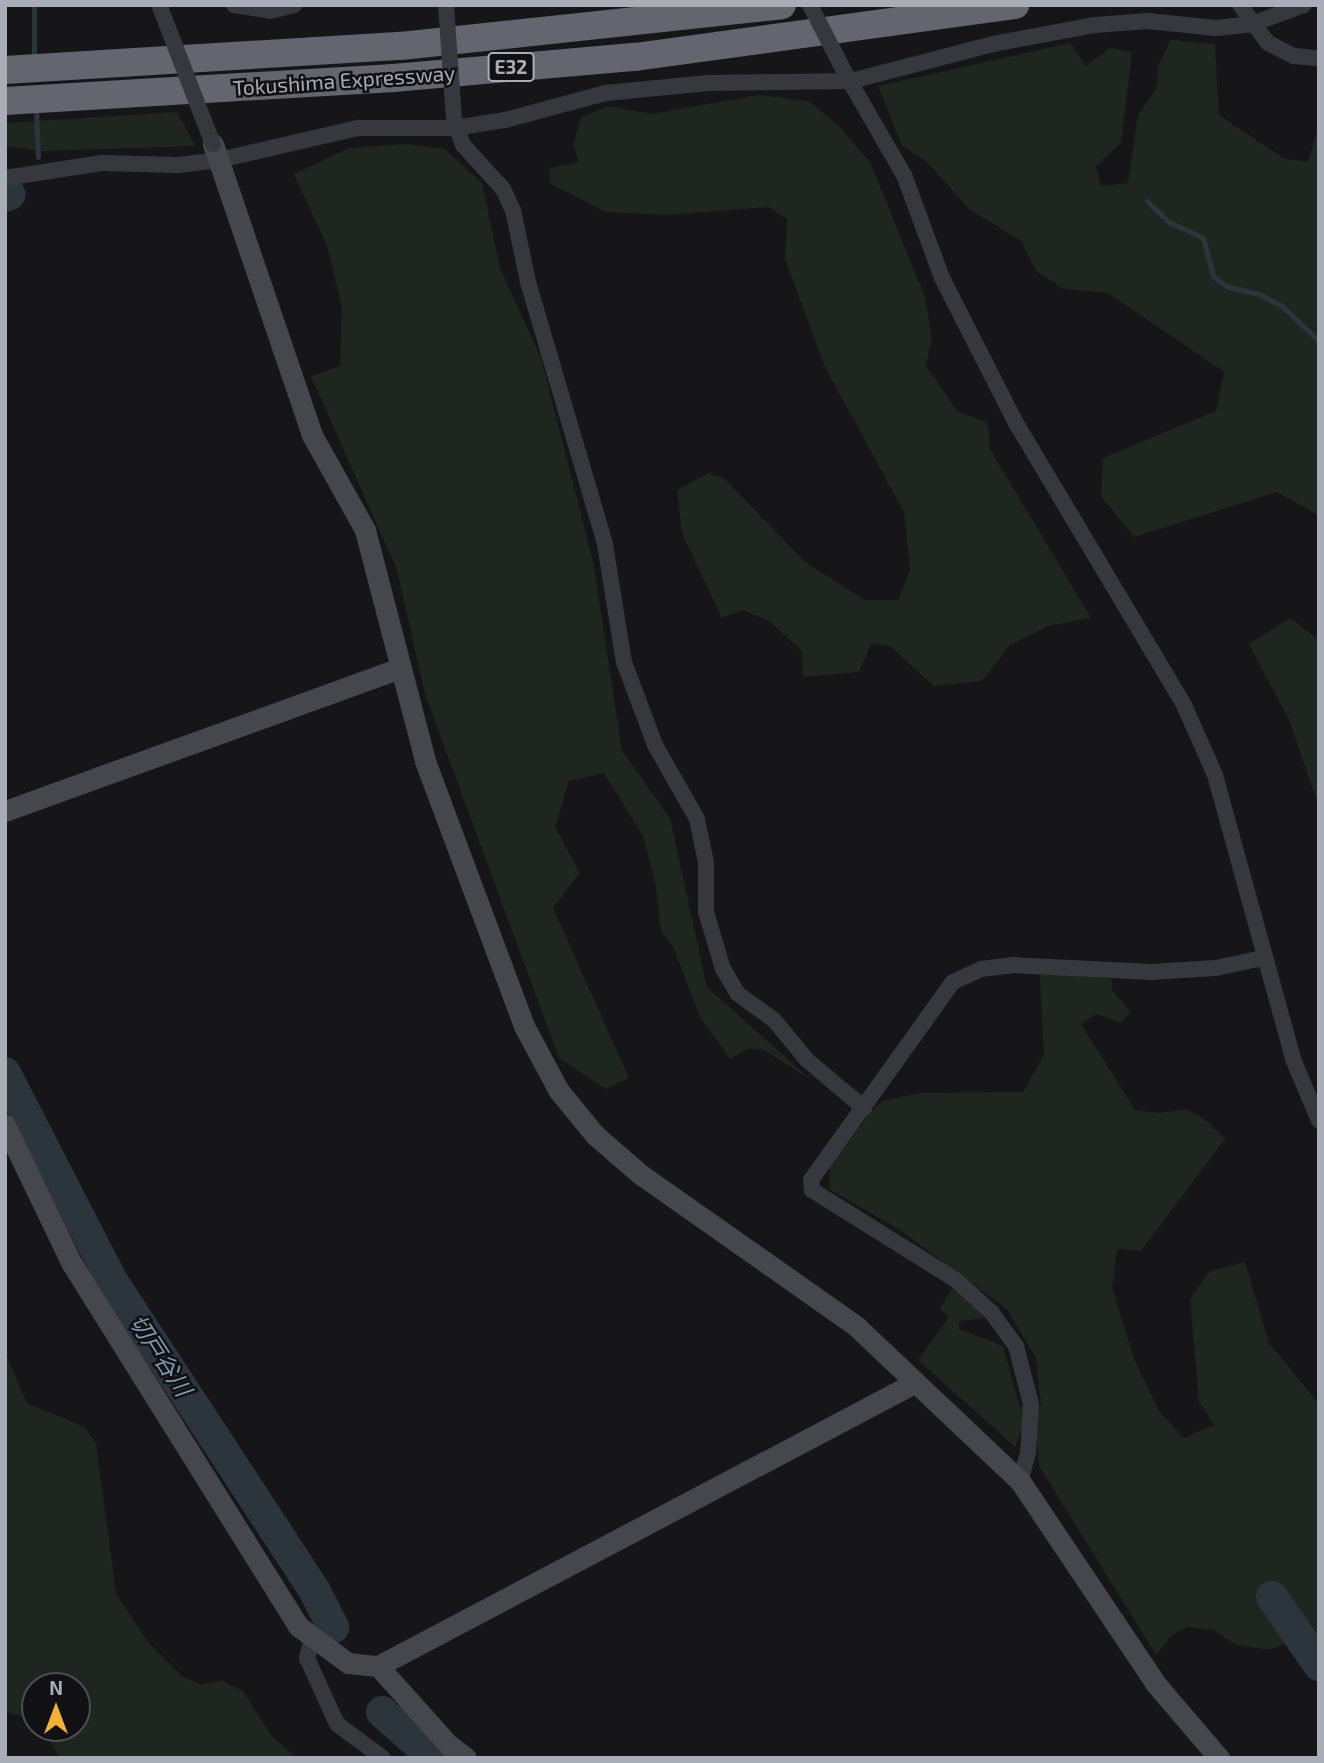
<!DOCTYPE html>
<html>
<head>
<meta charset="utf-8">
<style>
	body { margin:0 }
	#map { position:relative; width:1324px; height:1763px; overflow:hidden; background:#161618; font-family:"Exo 2","Noto Sans JP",sans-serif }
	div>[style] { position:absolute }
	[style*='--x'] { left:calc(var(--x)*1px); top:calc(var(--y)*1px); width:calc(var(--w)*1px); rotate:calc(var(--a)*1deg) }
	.green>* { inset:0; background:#1e261f }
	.stream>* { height:5px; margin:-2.5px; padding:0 2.5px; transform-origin:2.5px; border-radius:2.5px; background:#2c353c }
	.river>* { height:32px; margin:-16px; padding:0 16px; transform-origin:16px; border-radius:16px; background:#2c353c }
	.street>* { height:16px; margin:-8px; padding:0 8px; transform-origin:8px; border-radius:8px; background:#37383d }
	.secondary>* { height:21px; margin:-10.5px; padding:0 10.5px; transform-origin:10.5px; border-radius:10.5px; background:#45474d }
	.highway>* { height:28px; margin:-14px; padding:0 14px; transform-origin:14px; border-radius:14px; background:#63666e }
	.street-bridge>* { height:16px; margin:-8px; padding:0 8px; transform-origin:8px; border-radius:8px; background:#37383d }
	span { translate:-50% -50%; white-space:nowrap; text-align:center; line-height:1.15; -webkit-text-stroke:5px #111113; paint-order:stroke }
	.shield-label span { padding:2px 5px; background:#111113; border:2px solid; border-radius:5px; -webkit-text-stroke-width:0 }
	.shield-label { font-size:19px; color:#a8adb8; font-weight:700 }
	.street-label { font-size:21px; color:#a8adb8 }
	.water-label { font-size:23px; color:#7f9bb3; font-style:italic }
	.frame { position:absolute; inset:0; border:7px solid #a8adb8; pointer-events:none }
	.north { position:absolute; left:21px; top:1672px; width:70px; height:70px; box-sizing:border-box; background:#111113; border:2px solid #4d4f55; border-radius:50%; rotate:0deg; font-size:19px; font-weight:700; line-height:28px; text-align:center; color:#a8adb8 }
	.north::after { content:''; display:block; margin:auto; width:24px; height:32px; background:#f2b134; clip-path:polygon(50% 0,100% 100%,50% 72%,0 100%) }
</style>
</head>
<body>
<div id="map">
	<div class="green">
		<i style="clip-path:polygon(1171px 40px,1215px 44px,1219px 115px,1285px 159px,1308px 162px,1319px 125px,1319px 516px,1277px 492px,1134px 537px,1101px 496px,1103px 458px,1216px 411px,1224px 372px,1108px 293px,1064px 289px,1036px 271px,1021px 241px,969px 209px,925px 160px,902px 146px,878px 86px,1070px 43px,1086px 66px,1110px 48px,1132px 52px,1121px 143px,1096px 166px,1101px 186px,1128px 183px,1138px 115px,1156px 89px,1159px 64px)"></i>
		<i style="clip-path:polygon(759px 95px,809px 101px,840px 127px,870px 162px,925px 297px,932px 338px,926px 366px,957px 411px,988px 423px,990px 449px,1091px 618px,1049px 626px,1010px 645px,982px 681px,934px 686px,890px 646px,871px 644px,859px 672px,803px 677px,802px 651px,768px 620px,742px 610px,722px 618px,682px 533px,677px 490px,708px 473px,724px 478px,804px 561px,864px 600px,898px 600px,910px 570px,904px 512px,825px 367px,785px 259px,787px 219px,768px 207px,667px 215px,606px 212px,551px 184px,549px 168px,579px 162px,573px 145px,581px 117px,608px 106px,651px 114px)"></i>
		<i style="clip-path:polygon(177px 112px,195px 146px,42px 151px,5px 146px,5px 123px)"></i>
		<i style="clip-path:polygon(407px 144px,445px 149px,482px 183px,500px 268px,541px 358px,593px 561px,622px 751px,670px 818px,707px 987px,811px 1080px,764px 1050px,748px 1049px,730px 1059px,700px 1017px,673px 946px,661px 932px,656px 885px,643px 836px,604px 773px,569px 781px,555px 827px,580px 873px,553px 908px,629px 1078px,606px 1089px,559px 1058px,425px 694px,397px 570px,311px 376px,340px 366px,342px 308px,327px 246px,294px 174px,349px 148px)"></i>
		<i style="clip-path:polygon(1290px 618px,1319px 640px,1319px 808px,1290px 722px,1249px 644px)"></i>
		<i style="clip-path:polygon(1044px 972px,1112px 979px,1112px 990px,1131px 1012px,1121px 1023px,1097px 1014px,1081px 1024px,1135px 1110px,1158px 1113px,1186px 1109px,1204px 1118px,1225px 1139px,1141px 1251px,1117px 1249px,1112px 1287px,1134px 1359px,1159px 1411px,1184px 1438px,1214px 1425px,1199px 1401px,1190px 1299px,1210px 1271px,1245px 1262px,1269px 1343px,1319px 1404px,1319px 1659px,1308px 1635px,1269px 1650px,1236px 1645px,1214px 1630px,1188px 1627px,1173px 1634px,1156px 1655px,1039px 1466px,1036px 1429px,1021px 1430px,1015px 1447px,918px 1360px,949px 1317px,940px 1308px,953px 1288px,985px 1318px,959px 1321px,959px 1329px,1003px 1346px,1020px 1407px,1041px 1406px,1036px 1358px,1007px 1309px,900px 1230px,829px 1189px,830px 1166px,877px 1105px,886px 1100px,920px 1093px,1023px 1092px,1044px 1055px,1040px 975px)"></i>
		<i style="clip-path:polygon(5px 1352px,27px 1403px,84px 1427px,96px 1443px,116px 1593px,147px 1641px,182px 1676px,199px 1684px,223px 1681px,243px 1691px,271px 1735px,296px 1758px,60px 1758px,42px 1728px,77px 1728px,77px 1686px,35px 1686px,35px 1720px,5px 1712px)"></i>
	</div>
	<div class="stream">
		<i style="--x:34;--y:61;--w:53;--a:-90"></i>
		<i style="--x:36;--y:109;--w:48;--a:87.6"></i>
		<i style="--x:1147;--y:201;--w:30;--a:44"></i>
		<i style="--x:1169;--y:222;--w:38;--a:25"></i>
		<i style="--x:1203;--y:238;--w:39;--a:75"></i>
		<i style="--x:1213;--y:276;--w:16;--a:38"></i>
		<i style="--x:1226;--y:286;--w:34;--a:14"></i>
		<i style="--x:1259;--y:294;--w:27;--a:28"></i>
		<i style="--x:1283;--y:307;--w:50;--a:43.4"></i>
	</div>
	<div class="river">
		<i style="--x:5;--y:196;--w:5;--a:-22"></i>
		<i style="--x:5;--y:1073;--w:234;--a:62.8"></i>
		<i style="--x:112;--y:1281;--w:369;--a:56.8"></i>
		<i style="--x:314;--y:1590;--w:42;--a:62.8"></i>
		<i style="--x:1272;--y:1597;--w:83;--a:55.3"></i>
		<i style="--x:382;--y:1712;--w:69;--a:41.5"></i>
	</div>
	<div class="street">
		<i style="--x:234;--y:5;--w:36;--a:9"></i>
		<i style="--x:270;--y:11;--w:25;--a:-14"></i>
		<i style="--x:1240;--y:5;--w:47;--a:53.6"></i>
		<i style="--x:1268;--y:43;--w:29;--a:27"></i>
		<i style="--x:1294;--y:56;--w:25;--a:5"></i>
		<i style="--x:845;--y:73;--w:118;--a:60"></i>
		<i style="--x:904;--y:175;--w:110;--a:69.7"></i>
		<i style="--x:942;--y:278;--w:163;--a:63"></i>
		<i style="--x:1016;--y:423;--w:328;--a:59.2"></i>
		<i style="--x:1184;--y:705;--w:77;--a:66.1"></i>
		<i style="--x:1215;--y:775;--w:295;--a:74.6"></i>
		<i style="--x:1293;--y:1059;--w:67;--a:67.2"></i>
		<i style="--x:454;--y:119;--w:28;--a:71"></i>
		<i style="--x:463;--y:145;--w:59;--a:47.7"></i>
		<i style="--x:503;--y:189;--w:23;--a:65"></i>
		<i style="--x:513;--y:210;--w:74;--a:78.2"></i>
		<i style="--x:528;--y:282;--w:273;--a:73.6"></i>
		<i style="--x:605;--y:544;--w:120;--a:80.9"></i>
		<i style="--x:624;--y:662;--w:89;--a:69.5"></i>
		<i style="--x:655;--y:745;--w:85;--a:60.4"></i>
		<i style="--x:697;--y:819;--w:45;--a:78.4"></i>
		<i style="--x:706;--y:863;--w:49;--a:90"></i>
		<i style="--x:706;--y:912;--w:59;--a:73.4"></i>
		<i style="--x:723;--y:969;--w:29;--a:59"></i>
		<i style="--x:738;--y:994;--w:44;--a:35.8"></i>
		<i style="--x:774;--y:1020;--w:52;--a:50.5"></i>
		<i style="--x:807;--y:1060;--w:75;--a:40.1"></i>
		<i style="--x:5;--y:178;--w:98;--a:-8.8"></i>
		<i style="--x:102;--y:163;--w:76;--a:1.5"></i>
		<i style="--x:178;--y:165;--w:41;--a:-7"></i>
		<i style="--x:219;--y:160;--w:143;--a:-13"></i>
		<i style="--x:358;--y:128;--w:97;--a:0"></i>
		<i style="--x:455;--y:128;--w:51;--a:-9.1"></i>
		<i style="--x:505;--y:120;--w:105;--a:-15"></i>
		<i style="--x:606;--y:93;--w:102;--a:-5.6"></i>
		<i style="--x:708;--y:83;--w:143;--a:-0.8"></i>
		<i style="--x:851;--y:81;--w:147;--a:-14.6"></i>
		<i style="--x:993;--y:44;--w:104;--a:-10.6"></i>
		<i style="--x:1095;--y:25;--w:53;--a:-4.3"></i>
		<i style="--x:1148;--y:21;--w:68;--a:5.9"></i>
		<i style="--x:1216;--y:28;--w:36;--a:-6"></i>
		<i style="--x:1252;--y:24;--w:55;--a:-20.1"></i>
		<i style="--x:1020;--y:1481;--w:29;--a:-74"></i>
		<i style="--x:1028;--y:1453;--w:49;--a:-86.5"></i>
		<i style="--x:1031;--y:1404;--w:60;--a:-104.5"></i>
		<i style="--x:1016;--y:1346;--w:41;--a:-126"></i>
		<i style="--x:992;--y:1313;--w:49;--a:-137.5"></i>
		<i style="--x:956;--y:1280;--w:170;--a:-148"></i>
		<i style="--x:812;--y:1190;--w:10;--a:-96"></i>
		<i style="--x:811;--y:1180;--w:244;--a:-54.4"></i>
		<i style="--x:953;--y:982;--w:31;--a:-25"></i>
		<i style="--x:981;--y:969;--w:31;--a:-7"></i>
		<i style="--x:1012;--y:965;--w:139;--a:2.9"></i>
		<i style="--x:1151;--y:972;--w:65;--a:-3.5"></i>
		<i style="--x:1216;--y:968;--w:48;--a:-12"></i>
		<i style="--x:312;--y:1639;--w:20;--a:105"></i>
		<i style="--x:307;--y:1658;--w:72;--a:65.6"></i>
		<i style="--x:337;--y:1724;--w:57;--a:36.5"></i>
	</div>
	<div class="secondary">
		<i style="--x:213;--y:144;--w:307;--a:71.2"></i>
		<i style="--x:312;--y:435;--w:109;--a:60.8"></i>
		<i style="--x:365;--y:530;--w:239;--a:75.4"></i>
		<i style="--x:425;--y:761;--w:283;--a:69.5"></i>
		<i style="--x:524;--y:1026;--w:74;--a:61.7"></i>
		<i style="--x:559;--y:1091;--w:57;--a:50.7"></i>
		<i style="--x:595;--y:1135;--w:60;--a:40.9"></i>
		<i style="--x:640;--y:1174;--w:264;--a:35.1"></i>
		<i style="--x:856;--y:1326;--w:226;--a:43.4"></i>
		<i style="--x:1020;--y:1481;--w:243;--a:56.2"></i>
		<i style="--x:1155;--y:1683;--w:99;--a:49.5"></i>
		<i style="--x:5;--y:811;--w:419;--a:-19.9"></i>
		<i style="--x:5;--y:1125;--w:154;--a:64.3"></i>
		<i style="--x:72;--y:1264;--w:427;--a:58"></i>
		<i style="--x:298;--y:1626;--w:62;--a:36.5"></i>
		<i style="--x:348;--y:1663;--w:30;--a:6"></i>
		<i style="--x:378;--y:1666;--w:608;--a:-27.83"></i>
		<i style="--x:378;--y:1666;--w:106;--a:48.1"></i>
		<i style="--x:449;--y:1745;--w:21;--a:37"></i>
	</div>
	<div class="highway">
		<i style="--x:5;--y:70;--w:397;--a:-3.5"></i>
		<i style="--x:401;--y:46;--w:383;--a:-6.1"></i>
		<i style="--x:5;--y:101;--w:389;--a:-3.4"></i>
		<i style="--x:393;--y:78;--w:243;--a:-5"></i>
		<i style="--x:635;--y:57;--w:384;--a:-7.8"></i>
	</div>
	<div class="street-bridge">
		<i style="--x:446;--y:5;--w:113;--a:86"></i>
		<i style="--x:810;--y:5;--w:74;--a:62.7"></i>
		<i style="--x:160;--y:7;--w:147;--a:68.9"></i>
	</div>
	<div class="shield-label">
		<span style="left:511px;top:67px">E32</span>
	</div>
	<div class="street-label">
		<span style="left:344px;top:80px;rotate:-4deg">Tokushima Expressway</span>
	</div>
	<div class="water-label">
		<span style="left:161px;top:1355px;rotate:57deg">切戸谷川</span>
	</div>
	<div class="frame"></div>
	<div class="north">N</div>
</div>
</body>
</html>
